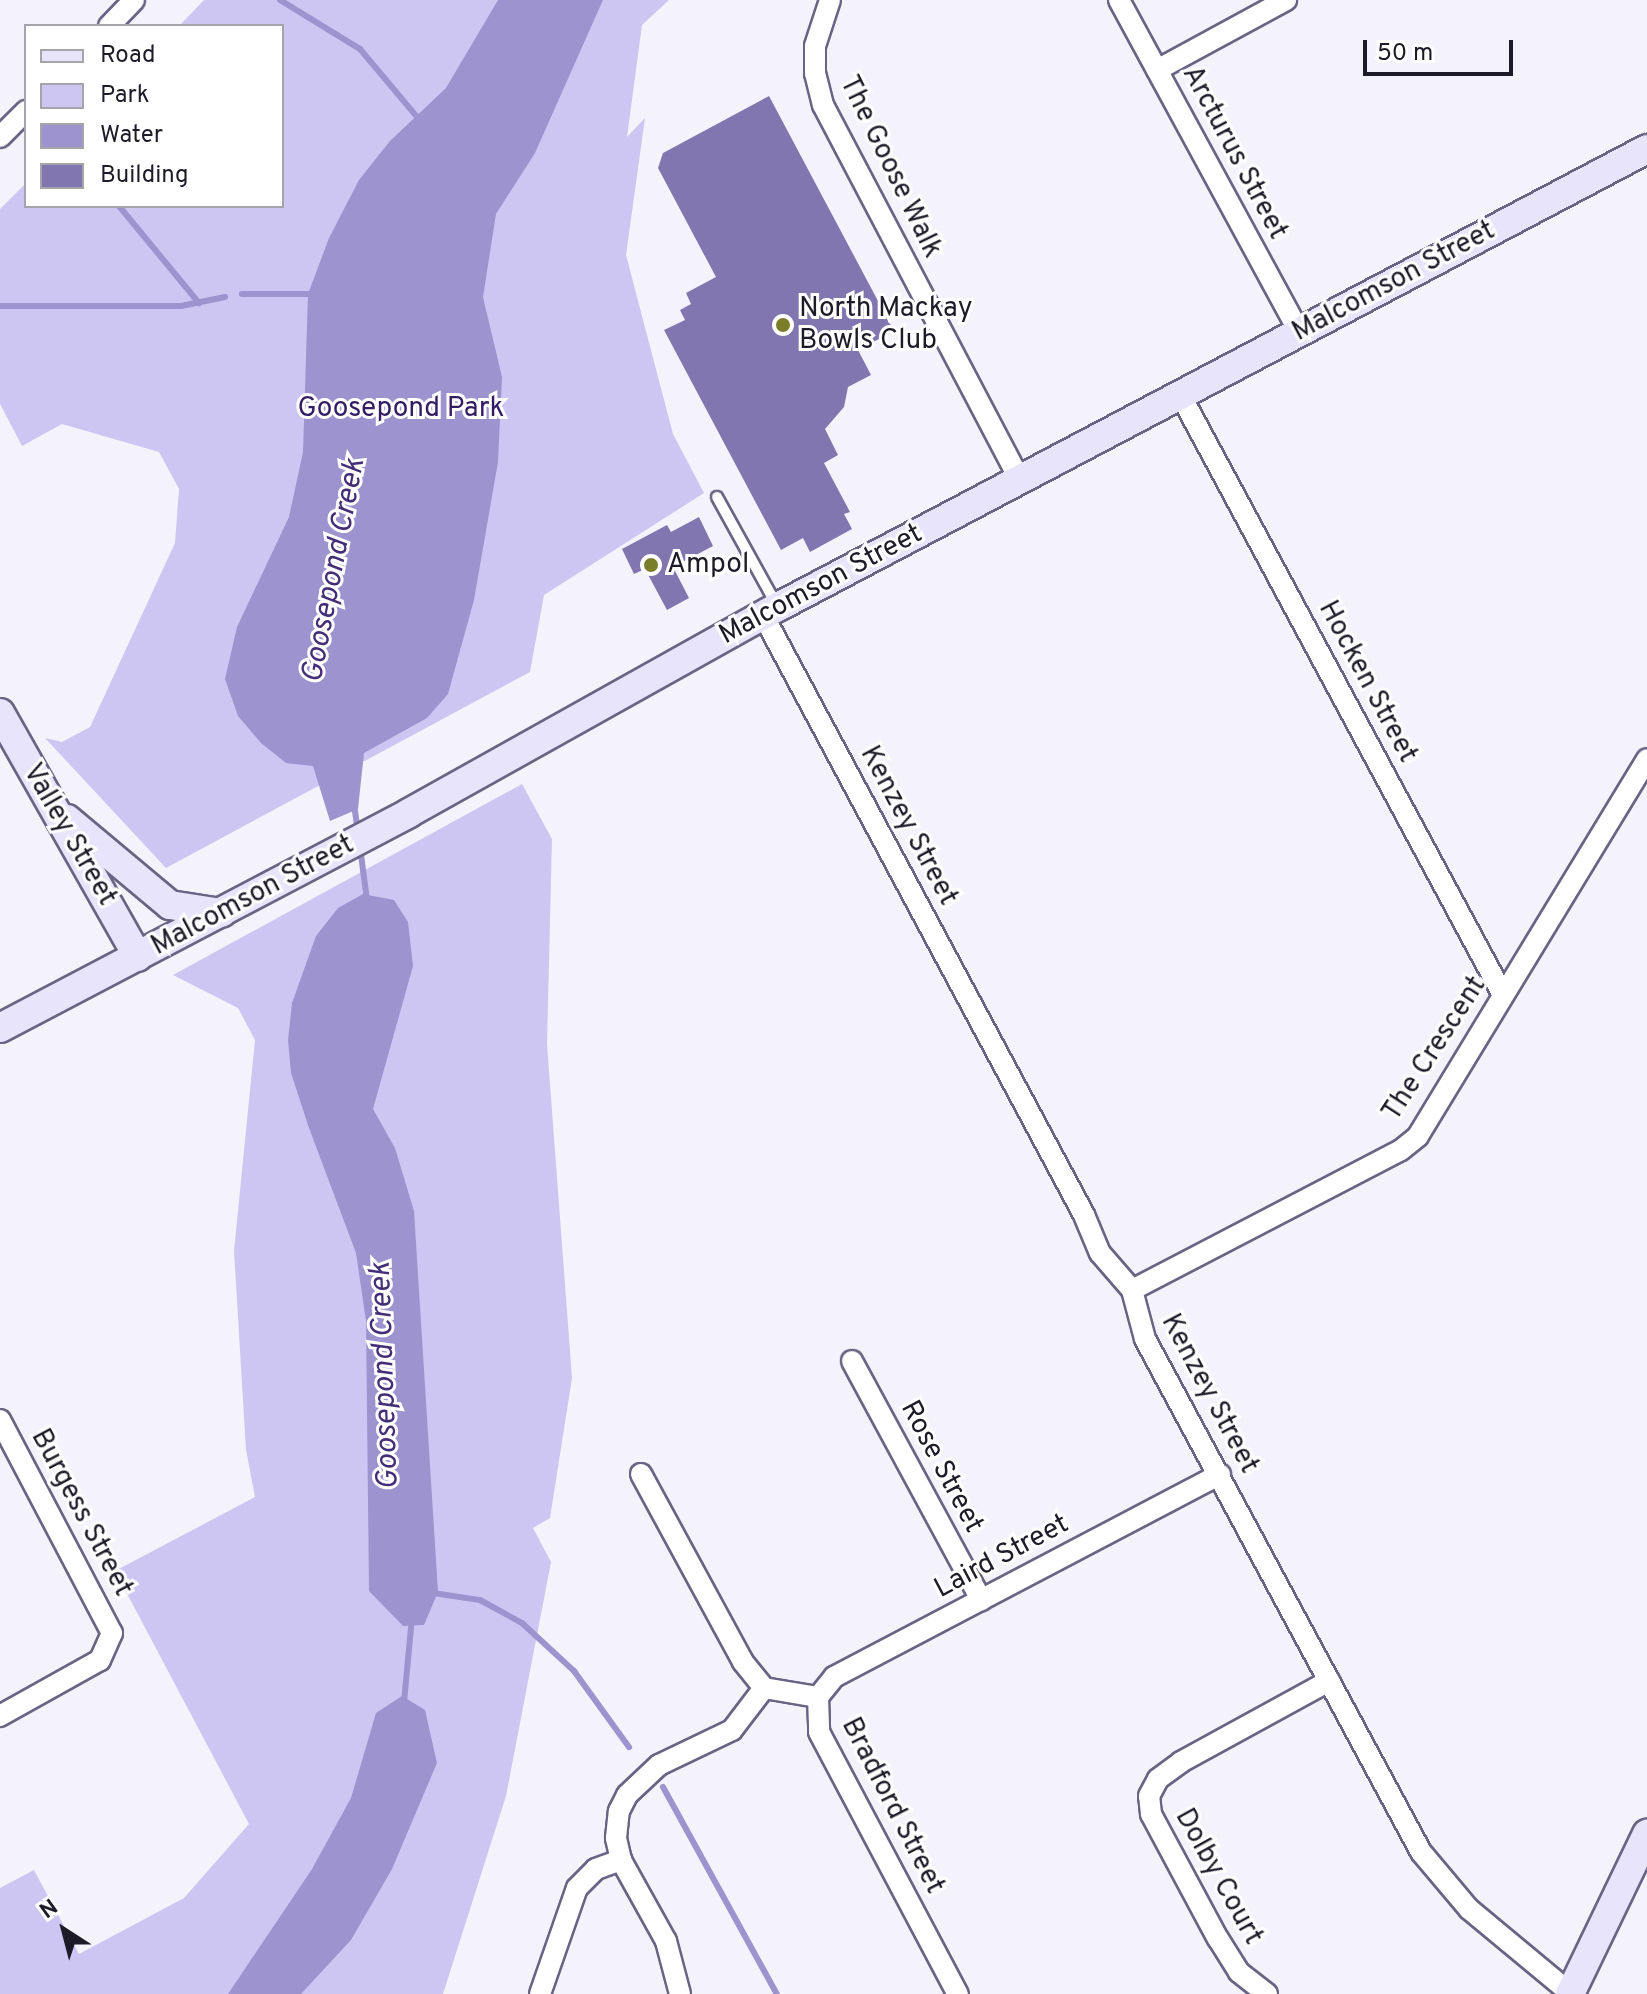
<!DOCTYPE html>
<html>
<head>
<meta charset="utf-8">
<style>
	body { margin:0 }
	#map { position:relative; width:1647px; height:1994px; overflow:hidden; background:#f4f3fb; font-family:Overpass,sans-serif }
	div>[style] { position:absolute }
	[style*='--x'] { left:calc(var(--x)*1px); top:calc(var(--y)*1px); width:calc(var(--w)*1px); rotate:calc(var(--a)*1deg) }
	.green>* { inset:0; background:#cdc6f3 }
	.water>* { inset:0; background:#9d93cf }
	.stream>* { height:6px; margin:-3px; padding:0 3px; transform-origin:3px; border-radius:3px; background:#9d93cf }
	.building>* { inset:0; background:#8176b0 }
	.roads { filter:drop-shadow(2px 0 #696483) drop-shadow(-2px 0 #696483) drop-shadow(0 2px #696483) drop-shadow(0 -2px #696483) }
	.lane>* { height:10px; margin:-5px; padding:0 5px; transform-origin:5px; border-radius:5px; background:#fff }
	.street>* { height:20px; margin:-10px; padding:0 10px; transform-origin:10px; border-radius:10px; background:#fff }
	.secondary>* { height:28px; margin:-14px; padding:0 14px; transform-origin:14px; border-radius:14px; background:#e8e4fb }
	.dots>* { width:22px; height:22px; translate:-50% -50%; box-sizing:border-box; border:4px solid #fff; border-radius:50% }
	span { translate:-50% -50%; white-space:nowrap; text-align:center; line-height:1.15; -webkit-text-stroke:6px #fff; paint-order:stroke }
	.street-label { font-size:28px; color:#1d1b28 }
	.poi-label { font-size:28px; color:#1d1b28 }
	.left { translate:0 -50%; text-align:left }
	.park-label { font-size:28px; color:#321c63 }
	.water-label { font-size:30px; color:#422f77; font-style:italic }
	.legend { position:absolute; left:24px; top:24px; width:260px; height:184px; box-sizing:border-box; background:#fff; border:2px solid #a5a4a9; margin:0; padding:10px 14px; list-style:none; font-size:24px; color:#1d1b28 }
	.legend li { display:flex; align-items:center; gap:16px; height:40px }
	.legend b { width:40px; border:2px solid #a5a4a9 }
	.north { position:absolute; left:24px; top:1890px; width:80px; height:80px; -webkit-text-stroke:6px #fff; paint-order:stroke; rotate:324deg; font-size:22px; font-weight:700; line-height:32px; text-align:center; color:#1d1b28 }
	.north::after { content:''; display:block; margin:auto; width:28px; height:36px; background:#1d1b28; clip-path:polygon(50% 0,100% 100%,50% 72%,0 100%) }
	.scale { position:absolute; left:1363px; top:40px; width:150px; height:36px; box-sizing:border-box; border:4px solid #1d1b28; border-top:0; padding-left:10px; font-size:24px; line-height:28px; white-space:nowrap; color:#1d1b28; -webkit-text-stroke:6px #fff; paint-order:stroke }
</style>
</head>
<body>
<div id="map">
	<div class="green">
		<i style="clip-path:polygon(204px 0,669px 0,642px 25px,627px 137px,645px 118px,626px 255px,673px 434px,704px 493px,544px 595px,530px 672px,166px 868px,45px 738px,62px 742px,90px 727px,175px 543px,179px 489px,159px 452px,62px 424px,22px 446px,0 404px,0 209px,26px 183px,26px 206px,282px 206px,282px 26px,179px 26px)"></i>
		<i style="clip-path:polygon(522px 784px,552px 839px,547px 1044px,572px 1378px,550px 1518px,533px 1528px,551px 1562px,506px 1796px,443px 1994px,0 1994px,0 1888px,34px 1870px,79px 1954px,184px 1898px,249px 1824px,115px 1571px,255px 1497px,246px 1450px,234px 1251px,255px 1040px,238px 1008px,173px 975px)"></i>
	</div>
	<div class="water">
		<i style="clip-path:polygon(498px 0,603px 0,535px 153px,496px 214px,483px 297px,502px 377px,498px 462px,474px 600px,448px 694px,427px 718px,364px 753px,358px 809px,330px 821px,313px 766px,286px 763px,261px 743px,238px 716px,225px 679px,237px 627px,289px 517px,303px 452px,308px 294px,329px 238px,359px 180px,390px 141px,446px 88px)"></i>
		<i style="clip-path:polygon(363px 894px,394px 900px,408px 922px,413px 966px,373px 1109px,395px 1148px,414px 1211px,438px 1592px,424px 1625px,403px 1626px,369px 1591px,366px 1321px,356px 1253px,309px 1128px,291px 1073px,288px 1040px,292px 1003px,316px 936px,338px 908px)"></i>
		<i style="clip-path:polygon(402px 1696px,425px 1710px,437px 1763px,392px 1869px,351px 1940px,301px 1994px,228px 1994px,312px 1869px,351px 1798px,376px 1713px)"></i>
	</div>
	<div class="stream">
		<i style="--x:280;--y:0;--w:94;--a:31.5"></i>
		<i style="--x:360;--y:49;--w:89;--a:50"></i>
		<i style="--x:119;--y:206;--w:126;--a:50.5"></i>
		<i style="--x:242;--y:294;--w:66;--a:0"></i>
		<i style="--x:0;--y:306;--w:181;--a:0"></i>
		<i style="--x:181;--y:306;--w:45;--a:-11.6"></i>
		<i style="--x:354;--y:804;--w:28;--a:82"></i>
		<i style="--x:360;--y:847;--w:53;--a:82.5"></i>
		<i style="--x:433;--y:1593;--w:48;--a:8.5"></i>
		<i style="--x:480;--y:1600;--w:48;--a:28.7"></i>
		<i style="--x:522;--y:1623;--w:71;--a:42.7"></i>
		<i style="--x:574;--y:1671;--w:94;--a:54.1"></i>
		<i style="--x:404;--y:1702;--w:84;--a:-84.6"></i>
		<i style="--x:663;--y:1787;--w:236;--a:61.2"></i>
	</div>
	<div class="building">
		<i style="clip-path:polygon(769px 96px,894px 331px,858px 350px,871px 375px,848px 387px,844px 407px,825px 429px,838px 455px,824px 463px,850px 512px,844px 514px,852px 529px,810px 552px,803px 538px,781px 550px,664px 330px,685px 320px,680px 310px,691px 304px,686px 293px,716px 277px,658px 168px,663px 153px)"></i>
		<i style="clip-path:polygon(699px 517px,713px 546px,673px 567px,689px 598px,667px 610px,645px 569px,634px 574px,622px 549px,667px 525px,671px 532px)"></i>
	</div>
	<div class="roads">
		<div class="lane">
			<i style="--x:717;--y:497;--w:122;--a:61.1"></i>
		</div>
		<div class="street">
			<i style="--x:830;--y:0;--w:48;--a:108.1"></i>
			<i style="--x:815;--y:46;--w:27;--a:90"></i>
			<i style="--x:815;--y:73;--w:33;--a:76"></i>
			<i style="--x:823;--y:105;--w:422;--a:62.3"></i>
			<i style="--x:1119;--y:0;--w:378;--a:61.5"></i>
			<i style="--x:109;--y:26;--w:36;--a:-46"></i>
			<i style="--x:1157;--y:70;--w:147;--a:-28.5"></i>
			<i style="--x:0;--y:137;--w:37;--a:-45"></i>
			<i style="--x:1181;--y:396;--w:680;--a:61.74"></i>
			<i style="--x:763;--y:615;--w:680;--a:61.85"></i>
			<i style="--x:1084;--y:1215;--w:41;--a:67.2"></i>
			<i style="--x:1100;--y:1253;--w:49;--a:49.1"></i>
			<i style="--x:1132;--y:1290;--w:51;--a:75.1"></i>
			<i style="--x:1145;--y:1339;--w:583;--a:61.72"></i>
			<i style="--x:1421;--y:1852;--w:75;--a:49.9"></i>
			<i style="--x:1469;--y:1909;--w:131;--a:39.7"></i>
			<i style="--x:1132;--y:1290;--w:303;--a:-27.5"></i>
			<i style="--x:1401;--y:1150;--w:22;--a:-39"></i>
			<i style="--x:1418;--y:1136;--w:441;--a:-58.7"></i>
			<i style="--x:852;--y:1361;--w:272;--a:61.6"></i>
			<i style="--x:0;--y:1420;--w:241;--a:62.3"></i>
			<i style="--x:112;--y:1633;--w:30;--a:114"></i>
			<i style="--x:100;--y:1660;--w:115;--a:150.8"></i>
			<i style="--x:641;--y:1474;--w:214;--a:61.5"></i>
			<i style="--x:743;--y:1662;--w:33;--a:51"></i>
			<i style="--x:764;--y:1688;--w:55;--a:9.5"></i>
			<i style="--x:818;--y:1697;--w:35;--a:88"></i>
			<i style="--x:819;--y:1732;--w:297;--a:62.1"></i>
			<i style="--x:818;--y:1697;--w:26;--a:-51"></i>
			<i style="--x:834;--y:1677;--w:436;--a:-27.7"></i>
			<i style="--x:540;--y:1994;--w:112;--a:-70.8"></i>
			<i style="--x:577;--y:1888;--w:27;--a:-45"></i>
			<i style="--x:596;--y:1869;--w:27;--a:-20"></i>
			<i style="--x:680;--y:1994;--w:55;--a:-104.8"></i>
			<i style="--x:666;--y:1941;--w:93;--a:-119.1"></i>
			<i style="--x:621;--y:1860;--w:23;--a:-103"></i>
			<i style="--x:616;--y:1838;--w:27;--a:-84"></i>
			<i style="--x:619;--y:1811;--w:18;--a:-63"></i>
			<i style="--x:627;--y:1795;--w:44;--a:-43.2"></i>
			<i style="--x:659;--y:1765;--w:81;--a:-25.6"></i>
			<i style="--x:732;--y:1730;--w:53;--a:-52.7"></i>
			<i style="--x:1267;--y:1994;--w:36;--a:-142"></i>
			<i style="--x:1239;--y:1972;--w:39;--a:-122"></i>
			<i style="--x:1218;--y:1939;--w:142;--a:-118.2"></i>
			<i style="--x:1151;--y:1814;--w:18;--a:-96"></i>
			<i style="--x:1149;--y:1796;--w:19;--a:-62"></i>
			<i style="--x:1158;--y:1779;--w:29;--a:-36"></i>
			<i style="--x:1181;--y:1762;--w:169;--a:-28.7"></i>
		</div>
		<div class="secondary">
			<i style="--x:0;--y:713;--w:280;--a:60.5"></i>
			<i style="--x:67;--y:819;--w:134;--a:39.9"></i>
			<i style="--x:170;--y:905;--w:52;--a:8.9"></i>
			<i style="--x:0;--y:1028;--w:462;--a:-27.7"></i>
			<i style="--x:409;--y:813;--w:423;--a:-29.2"></i>
			<i style="--x:778;--y:607;--w:982;--a:-27.79"></i>
			<i style="--x:1570;--y:1994;--w:178;--a:-64.3"></i>
		</div>
	</div>
	<div class="dots">
		<i style="left:783px;top:325px;background:#7a7e28"></i>
		<i style="left:651px;top:565px;background:#7a7e28"></i>
	</div>
	<div class="street-label">
		<span style="left:1234px;top:153px;rotate:62deg">Arcturus Street</span>
		<span style="left:890px;top:167px;rotate:64deg">The Goose Walk</span>
		<span style="left:1394px;top:282px;rotate:-28deg">Malcomson Street</span>
		<span style="left:821px;top:585px;rotate:-28deg">Malcomson Street</span>
		<span style="left:1367px;top:682px;rotate:62deg">Hocken Street</span>
		<span style="left:908px;top:826px;rotate:62deg">Kenzey Street</span>
		<span style="left:69px;top:835px;rotate:60deg">Valley Street</span>
		<span style="left:253px;top:896px;rotate:-28deg">Malcomson Street</span>
		<span style="left:1435px;top:1049px;rotate:-57deg">The Crescent</span>
		<span style="left:1209px;top:1394px;rotate:62deg">Kenzey Street</span>
		<span style="left:941px;top:1467px;rotate:62deg">Rose Street</span>
		<span style="left:81px;top:1513px;rotate:62deg">Burgess Street</span>
		<span style="left:1002px;top:1557px;rotate:-28deg">Laird Street</span>
		<span style="left:892px;top:1806px;rotate:63deg">Bradford Street</span>
		<span style="left:1218px;top:1877px;rotate:61deg">Dolby Court</span>
	</div>
	<div class="poi-label">
		<span class="left" style="left:799px;top:325px">North Mackay<br>Bowls Club</span>
		<span class="left" style="left:667px;top:565px">Ampol</span>
	</div>
	<div class="park-label">
		<span style="left:401px;top:409px">Goosepond Park</span>
	</div>
	<div class="water-label">
		<span style="left:335px;top:571px;rotate:-79deg">Goosepond Creek</span>
		<span style="left:386px;top:1376px;rotate:-92deg">Goosepond Creek</span>
	</div>
	<ul class="legend">
	<li><b style="height:10px;background:#e8e4fb"></b>Road</li>
	<li><b style="height:22px;background:#cdc6f3"></b>Park</li>
	<li><b style="height:22px;background:#9d93cf"></b>Water</li>
	<li><b style="height:22px;background:#8176b0"></b>Building</li>
	</ul>
	<div class="north">N</div>
	<div class="scale">50 m</div>
</div>
</body>
</html>
